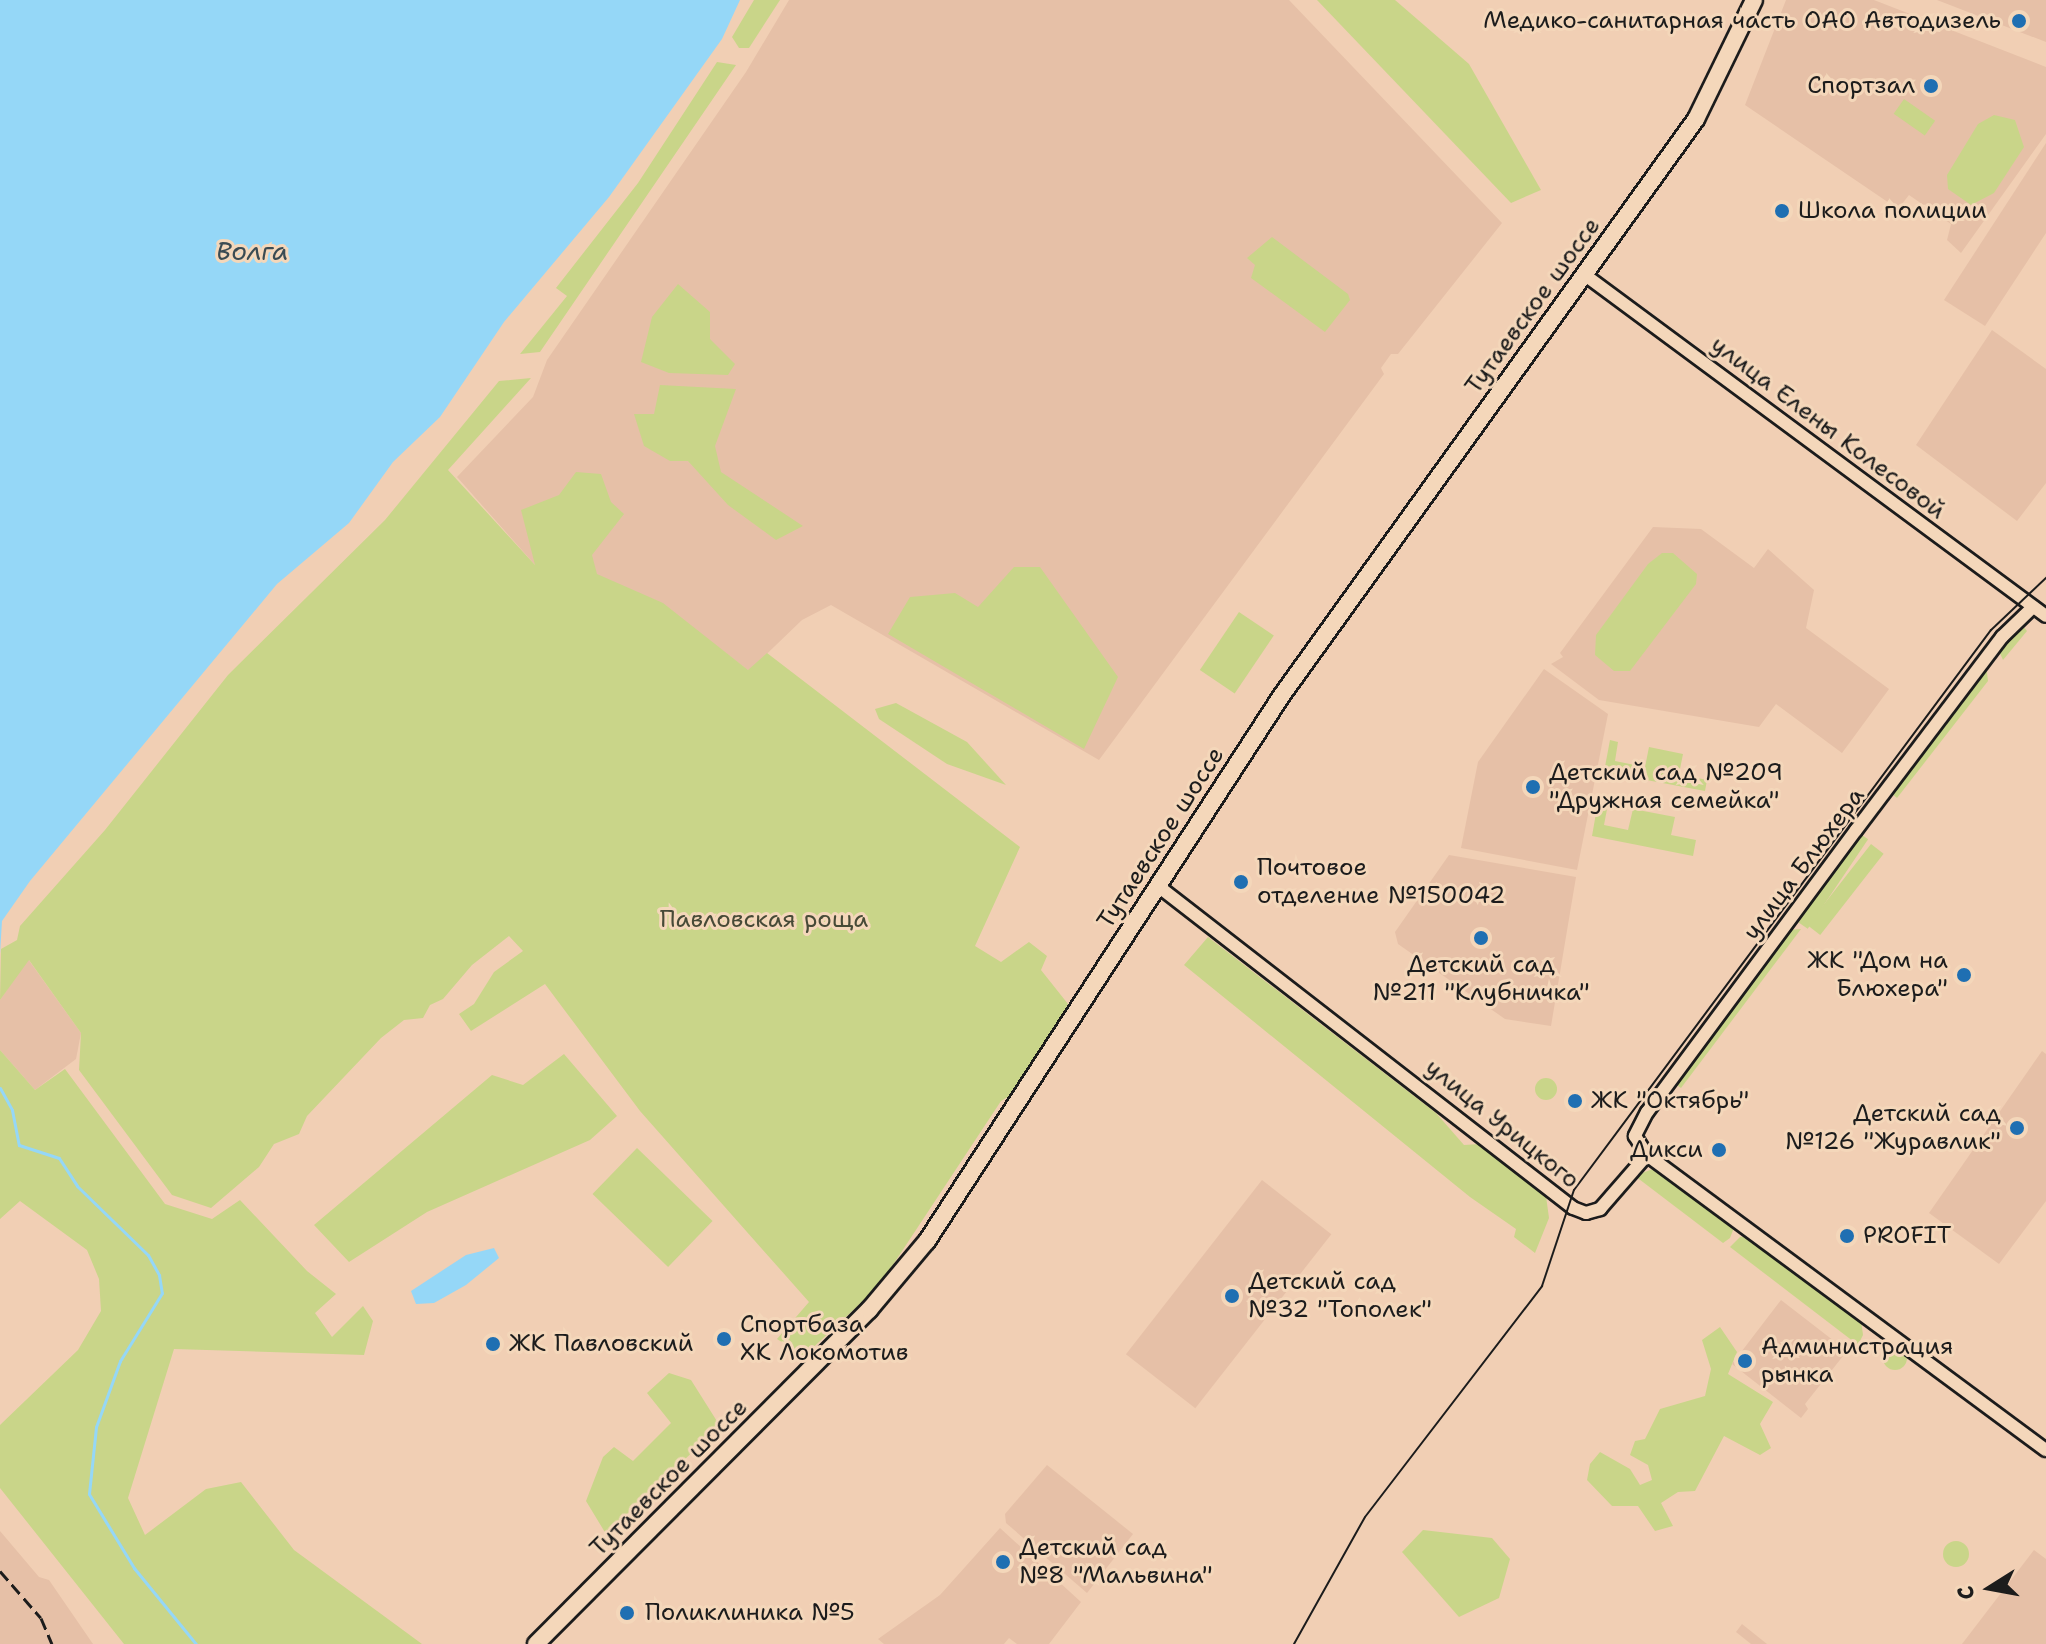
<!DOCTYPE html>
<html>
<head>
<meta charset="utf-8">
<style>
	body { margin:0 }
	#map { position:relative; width:2046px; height:1644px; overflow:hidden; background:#f1cfb4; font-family:"Shantell Sans",sans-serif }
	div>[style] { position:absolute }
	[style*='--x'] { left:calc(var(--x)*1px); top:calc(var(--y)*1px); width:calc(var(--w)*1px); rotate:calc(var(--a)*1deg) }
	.built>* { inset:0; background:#e6c0a7; transform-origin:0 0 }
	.green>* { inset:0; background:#c9d589; transform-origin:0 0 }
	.round { border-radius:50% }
	.water>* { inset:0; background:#95d7f7 }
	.stream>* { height:3px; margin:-1.5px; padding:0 1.5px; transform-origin:1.5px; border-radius:1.5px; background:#95d7f7 }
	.roads { filter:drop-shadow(2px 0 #1c1c1c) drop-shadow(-2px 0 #1c1c1c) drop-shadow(0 2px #1c1c1c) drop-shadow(0 -2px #1c1c1c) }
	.tertiary>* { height:12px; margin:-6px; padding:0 6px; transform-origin:6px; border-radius:6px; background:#f4d7ba }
	.primary>* { height:16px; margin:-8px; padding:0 8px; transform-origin:8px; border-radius:8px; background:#f4d7ba }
	.tram>* { height:2px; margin:-1px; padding:0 1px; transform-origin:1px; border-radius:1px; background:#1c1c1c }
	.rail>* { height:3px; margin-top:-1.5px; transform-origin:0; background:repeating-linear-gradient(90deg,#1c1c1c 0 12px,transparent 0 18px) }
	.dots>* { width:22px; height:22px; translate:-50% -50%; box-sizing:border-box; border:4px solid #f4d7ba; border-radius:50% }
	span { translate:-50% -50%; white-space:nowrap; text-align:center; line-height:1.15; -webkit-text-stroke:6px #f4d7ba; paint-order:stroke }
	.poi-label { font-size:24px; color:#1c1c1c }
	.right { translate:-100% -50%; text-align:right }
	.left { translate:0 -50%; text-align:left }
	.street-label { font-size:24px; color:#1c1c1c }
	.park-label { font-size:24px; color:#474a37 }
	.water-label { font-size:26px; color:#3a4b53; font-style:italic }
	.north { position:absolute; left:1950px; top:1548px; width:80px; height:80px; -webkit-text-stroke:6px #f4d7ba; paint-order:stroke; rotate:259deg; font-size:22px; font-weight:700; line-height:32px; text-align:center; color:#1c1c1c }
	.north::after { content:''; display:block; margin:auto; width:28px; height:36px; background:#1c1c1c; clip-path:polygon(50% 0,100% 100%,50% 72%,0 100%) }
</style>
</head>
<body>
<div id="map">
	<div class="built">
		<i style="clip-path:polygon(789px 0,1289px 0,1502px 223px,1398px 354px,1391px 354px,1381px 368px,1384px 374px,1099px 760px,831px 605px,802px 620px,749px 671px,692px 627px,567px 601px,457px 477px,533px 397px,547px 360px,746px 72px)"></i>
		<i style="clip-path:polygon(1786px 0,1874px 0,2046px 67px,2046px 134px,1961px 253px,1947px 240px,1951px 224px,1909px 195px,1898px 209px,1745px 105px)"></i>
		<i style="clip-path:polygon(1937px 0,2046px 0,2046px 42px)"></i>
		<i style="clip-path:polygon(2046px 143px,2046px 233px,1985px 326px,1944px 300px)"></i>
		<i style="clip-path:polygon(1992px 330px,2046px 369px,2046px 483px,2017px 521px,1916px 445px)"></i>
		<i style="clip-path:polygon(1653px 527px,1701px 529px,1754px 568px,1768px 549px,1814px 590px,1806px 628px,1889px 689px,1842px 753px,1776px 704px,1759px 727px,1599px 700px,1551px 664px,1563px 657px,1560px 653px)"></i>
		<i style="clip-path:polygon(1544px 669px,1608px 714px,1577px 870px,1461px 848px,1478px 762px)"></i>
		<i style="clip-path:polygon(1449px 855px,1576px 877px,1551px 1026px,1505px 1019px,1398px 944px,1395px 932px)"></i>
		<i style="clip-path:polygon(28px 959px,81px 1033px,76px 1059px,35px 1090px,0 1050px,0 1000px)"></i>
		<i style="clip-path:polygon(2042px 1051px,2046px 1054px,2046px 1201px,1999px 1264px,1929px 1213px)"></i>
		<i style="left:1262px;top:1180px;width:88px;height:221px;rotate:38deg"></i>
		<i style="clip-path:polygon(1781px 1300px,1847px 1351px,1805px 1404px,1808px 1409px,1801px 1418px,1732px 1364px)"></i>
		<i style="clip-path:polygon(1047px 1465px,1133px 1534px,1087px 1593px,1006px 1523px,1005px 1514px)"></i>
		<i style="clip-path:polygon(1000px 1528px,1081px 1602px,1049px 1644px,1017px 1644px,1009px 1638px,1004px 1644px,884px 1644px,878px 1639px,940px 1595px)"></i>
		<i style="clip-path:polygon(0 1531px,39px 1577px,49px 1580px,93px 1644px,0 1644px)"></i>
		<i style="clip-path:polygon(2034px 1550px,2046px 1559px,2046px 1644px,1962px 1644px)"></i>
		<i style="clip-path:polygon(1742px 1624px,1767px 1644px,1751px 1644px,1736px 1632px)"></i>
	</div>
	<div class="green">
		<i style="clip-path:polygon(754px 0,780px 0,749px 48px,739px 48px,732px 37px)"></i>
		<i style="clip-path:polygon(1317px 0,1395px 0,1469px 64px,1541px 190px,1511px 203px)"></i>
		<i style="clip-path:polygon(717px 62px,736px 65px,540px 352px,520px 354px,567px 296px,556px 288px,638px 183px)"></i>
		<i style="left:1904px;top:99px;width:38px;height:18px;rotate:35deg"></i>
		<i style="clip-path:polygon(1994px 115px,2015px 120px,2024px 147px,1994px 193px,1971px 205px,1948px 189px,1947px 175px,1978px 124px)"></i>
		<i style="clip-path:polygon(1272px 237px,1348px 294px,1350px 300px,1325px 332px,1251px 278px,1255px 265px,1247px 258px)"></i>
		<i style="clip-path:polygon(678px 284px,710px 312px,710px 339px,735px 364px,728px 375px,669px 373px,641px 362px,652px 317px)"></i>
		<i style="clip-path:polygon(531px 378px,448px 470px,535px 565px,521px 510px,559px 495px,576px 472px,601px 474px,611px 502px,624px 514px,592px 555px,597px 574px,663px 603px,748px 670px,767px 653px,1020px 847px,975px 946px,1001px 962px,1029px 942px,1047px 956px,1041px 970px,1068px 1004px,1016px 1092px,1001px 1101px,879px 1286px,804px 1356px,777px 1339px,809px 1302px,640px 1111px,545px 984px,471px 1031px,459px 1014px,474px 1004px,494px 972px,523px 951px,509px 936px,472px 965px,443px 999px,430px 1005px,423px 1018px,404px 1020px,381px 1038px,307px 1116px,299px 1134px,274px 1144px,259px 1167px,211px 1208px,172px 1195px,79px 1070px,81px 1033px,29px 960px,0 1000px,1px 949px,17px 940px,20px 926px,105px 830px,228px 675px,385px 520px,499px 381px)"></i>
		<i style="clip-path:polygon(660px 385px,736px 389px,715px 446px,721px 472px,803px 526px,776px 540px,728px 505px,688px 461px,670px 461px,644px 446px,634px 414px,654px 414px)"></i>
		<i style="clip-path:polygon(1673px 553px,1697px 574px,1696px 584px,1630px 671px,1614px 671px,1595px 655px,1596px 635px,1648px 564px,1662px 553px)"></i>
		<i style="clip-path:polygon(1014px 567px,1040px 567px,1118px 677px,1084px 749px,888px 634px,910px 597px,955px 593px,978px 607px)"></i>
		<i style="left:1239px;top:612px;width:42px;height:70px;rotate:34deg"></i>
		<i style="clip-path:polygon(2021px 624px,2027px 631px,2003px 660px,1998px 649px)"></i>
		<i style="clip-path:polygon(1986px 664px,1988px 681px,1897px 798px,1890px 792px)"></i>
		<i style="clip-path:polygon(896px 703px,967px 742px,1006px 785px,947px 764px,879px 719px,875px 709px)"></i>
		<i style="clip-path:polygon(1610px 740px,1618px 742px,1615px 761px,1645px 767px,1649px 747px,1683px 754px,1679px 774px,1707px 780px,1705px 791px,1604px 772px)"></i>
		<i style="clip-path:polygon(1598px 802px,1608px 804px,1604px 825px,1628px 830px,1633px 809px,1675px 817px,1671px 835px,1696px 840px,1693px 856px,1592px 836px)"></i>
		<i style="left:1859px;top:833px;width:11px;height:108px;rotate:34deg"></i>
		<i style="left:1871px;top:844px;width:16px;height:103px;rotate:38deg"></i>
		<i style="clip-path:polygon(1801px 929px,1681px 1088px,1674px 1083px,1788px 930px)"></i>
		<i style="clip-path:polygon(1208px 937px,1436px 1113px,1464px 1145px,1480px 1144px,1546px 1196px,1549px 1218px,1535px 1253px,1514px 1237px,1516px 1229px,1470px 1197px,1184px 965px)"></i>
		<i style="clip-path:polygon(0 1050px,35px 1090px,65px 1069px,165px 1204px,212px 1219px,240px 1200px,307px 1271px,336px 1294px,315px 1313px,332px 1337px,363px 1306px,373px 1321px,364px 1355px,174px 1349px,128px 1498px,145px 1535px,206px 1489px,241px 1482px,294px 1550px,422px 1644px,124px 1644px,0 1488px,0 1425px,78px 1350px,101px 1311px,99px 1279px,87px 1250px,20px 1201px,0 1219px)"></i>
		<i style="clip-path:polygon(564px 1054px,617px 1116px,590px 1140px,427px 1212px,349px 1262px,314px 1225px,492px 1075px,523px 1085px)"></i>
		<i class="round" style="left:1535px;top:1078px;width:22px;height:22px"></i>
		<i style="left:637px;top:1148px;width:105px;height:64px;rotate:44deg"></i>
		<i style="clip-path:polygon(1655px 1168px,1735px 1225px,1730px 1238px,1723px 1243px,1635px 1176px)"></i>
		<i style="clip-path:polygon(1751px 1236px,1861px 1320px,1863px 1335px,1858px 1345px,1730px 1247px,1740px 1237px)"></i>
		<i style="clip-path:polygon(1720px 1327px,1737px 1352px,1728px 1374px,1773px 1402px,1760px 1424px,1771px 1448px,1760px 1455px,1724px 1436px,1695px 1491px,1678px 1492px,1661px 1503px,1673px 1526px,1655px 1531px,1638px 1506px,1612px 1506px,1587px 1480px,1590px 1464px,1600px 1452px,1630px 1469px,1640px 1485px,1652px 1480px,1648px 1465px,1630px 1455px,1635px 1441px,1645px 1439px,1660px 1409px,1705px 1396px,1711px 1369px,1702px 1340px)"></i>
		<i class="round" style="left:1883px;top:1346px;width:24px;height:24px"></i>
		<i style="clip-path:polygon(669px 1373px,691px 1380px,720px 1426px,606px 1534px,586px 1501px,603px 1457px,614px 1447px,633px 1461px,671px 1423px,647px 1393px)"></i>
		<i style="clip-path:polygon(1423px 1530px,1492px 1538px,1510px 1559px,1499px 1598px,1459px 1617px,1402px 1552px)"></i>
		<i class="round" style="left:1943px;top:1541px;width:26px;height:26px"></i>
	</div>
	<div class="water">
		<i style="clip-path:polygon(0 0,740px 0,722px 39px,609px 197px,504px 322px,440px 417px,393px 462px,349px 523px,277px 584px,30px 881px,2px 921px,0 954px)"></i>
		<i style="clip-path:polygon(494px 1248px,499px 1258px,466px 1285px,434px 1303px,416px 1304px,411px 1291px,466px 1255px)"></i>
	</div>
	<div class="stream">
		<i style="--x:0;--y:1088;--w:25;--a:61"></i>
		<i style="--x:12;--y:1110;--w:36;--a:79"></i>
		<i style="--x:19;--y:1145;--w:42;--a:18"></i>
		<i style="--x:59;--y:1158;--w:33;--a:57"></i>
		<i style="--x:77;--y:1186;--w:99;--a:44.2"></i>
		<i style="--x:148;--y:1255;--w:23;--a:61"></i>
		<i style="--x:159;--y:1275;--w:18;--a:81"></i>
		<i style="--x:162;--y:1293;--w:80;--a:121.7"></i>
		<i style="--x:120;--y:1361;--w:70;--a:110"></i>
		<i style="--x:96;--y:1427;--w:67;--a:96"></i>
		<i style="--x:89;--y:1494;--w:87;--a:58.7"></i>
		<i style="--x:134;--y:1568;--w:98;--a:50.8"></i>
	</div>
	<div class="roads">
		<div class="tertiary">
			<i style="--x:1585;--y:275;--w:573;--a:36.49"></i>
			<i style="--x:2033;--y:607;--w:43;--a:135.9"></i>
			<i style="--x:2002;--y:637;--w:242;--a:127.1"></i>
			<i style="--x:1856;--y:830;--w:351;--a:126.5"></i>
			<i style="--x:1647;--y:1112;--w:27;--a:117"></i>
			<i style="--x:1635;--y:1136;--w:22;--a:58"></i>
			<i style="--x:1647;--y:1155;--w:496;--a:36.5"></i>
			<i style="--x:1158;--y:886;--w:525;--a:37.81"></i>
			<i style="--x:1573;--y:1208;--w:14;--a:21"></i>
			<i style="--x:1586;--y:1213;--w:15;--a:-16"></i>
			<i style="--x:1600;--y:1209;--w:72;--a:-49"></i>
		</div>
		<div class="primary">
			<i style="--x:536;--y:1644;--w:472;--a:-45.1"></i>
			<i style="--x:869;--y:1310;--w:90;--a:-50"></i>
			<i style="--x:927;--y:1241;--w:651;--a:-56.97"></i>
			<i style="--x:1282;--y:695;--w:709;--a:-54.29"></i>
			<i style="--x:1696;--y:119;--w:132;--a:-64"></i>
		</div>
	</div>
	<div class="tram">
		<i style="--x:1294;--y:1644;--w:145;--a:-60.8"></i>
		<i style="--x:1365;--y:1517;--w:291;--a:-52.5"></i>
		<i style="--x:1542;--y:1286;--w:101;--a:-71.6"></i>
		<i style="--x:1574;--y:1190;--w:698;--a:-53.33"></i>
		<i style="--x:1991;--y:630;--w:76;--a:-43.4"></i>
	</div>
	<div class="rail">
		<i style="--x:0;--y:1571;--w:62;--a:48.9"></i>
		<i style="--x:41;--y:1618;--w:28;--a:67"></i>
	</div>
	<div class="dots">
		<i style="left:2019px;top:21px;background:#1f6fb2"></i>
		<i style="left:1931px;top:86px;background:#1f6fb2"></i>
		<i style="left:1782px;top:211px;background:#1f6fb2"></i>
		<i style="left:1533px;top:787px;background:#1f6fb2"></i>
		<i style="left:1241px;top:882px;background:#1f6fb2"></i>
		<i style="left:1481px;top:938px;background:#1f6fb2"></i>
		<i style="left:1964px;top:975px;background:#1f6fb2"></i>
		<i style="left:1575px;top:1101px;background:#1f6fb2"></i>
		<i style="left:2017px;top:1128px;background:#1f6fb2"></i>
		<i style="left:1719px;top:1150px;background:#1f6fb2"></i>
		<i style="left:1847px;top:1236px;background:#1f6fb2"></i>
		<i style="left:1232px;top:1296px;background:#1f6fb2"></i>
		<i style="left:724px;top:1339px;background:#1f6fb2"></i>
		<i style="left:493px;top:1344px;background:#1f6fb2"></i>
		<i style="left:1745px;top:1361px;background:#1f6fb2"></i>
		<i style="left:1003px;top:1562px;background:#1f6fb2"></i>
		<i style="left:627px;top:1613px;background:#1f6fb2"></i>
	</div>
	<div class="poi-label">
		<span class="right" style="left:2001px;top:21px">Медико-санитарная часть ОАО Автодизель</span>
		<span class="right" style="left:1915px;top:86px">Спортзал</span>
		<span class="left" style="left:1798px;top:211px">Школа полиции</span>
		<span class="left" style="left:1549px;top:787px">Детский сад №209<br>"Дружная семейка"</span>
		<span class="left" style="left:1257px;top:882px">Почтовое<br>отделение №150042</span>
		<span class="right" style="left:1948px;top:975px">ЖК "Дом на<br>Блюхера"</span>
		<span style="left:1481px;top:979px">Детский сад<br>№211 "Клубничка"</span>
		<span class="left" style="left:1591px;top:1101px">ЖК "Октябрь"</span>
		<span class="right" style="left:2001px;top:1128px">Детский сад<br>№126 "Журавлик"</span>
		<span class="right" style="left:1703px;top:1150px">Дикси</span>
		<span class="left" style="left:1863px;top:1236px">PROFIT</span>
		<span class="left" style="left:1248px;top:1296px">Детский сад<br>№32 "Тополек"</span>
		<span class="left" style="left:740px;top:1339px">Спортбаза<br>ХК Локомотив</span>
		<span class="left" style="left:509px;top:1344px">ЖК Павловский</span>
		<span class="left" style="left:1761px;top:1361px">Администрация<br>рынка</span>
		<span class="left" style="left:1019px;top:1562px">Детский сад<br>№8 "Мальвина"</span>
		<span class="left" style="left:645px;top:1613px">Поликлиника №5</span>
	</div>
	<div class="street-label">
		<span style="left:1533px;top:306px;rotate:-54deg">Тутаевское шоссе</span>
		<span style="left:1828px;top:428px;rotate:37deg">улица Елены Колесовой</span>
		<span style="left:1161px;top:838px;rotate:-57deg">Тутаевское шоссе</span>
		<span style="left:1804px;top:864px;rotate:-53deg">улица Блюхера</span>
		<span style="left:1502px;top:1124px;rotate:39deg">улица Урицкого</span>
		<span style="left:669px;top:1478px;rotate:-45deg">Тутаевское шоссе</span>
	</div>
	<div class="park-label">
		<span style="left:764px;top:920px">Павловская роща</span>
	</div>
	<div class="water-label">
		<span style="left:252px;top:251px">Волга</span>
	</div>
	<div class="north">С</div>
</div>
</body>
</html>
